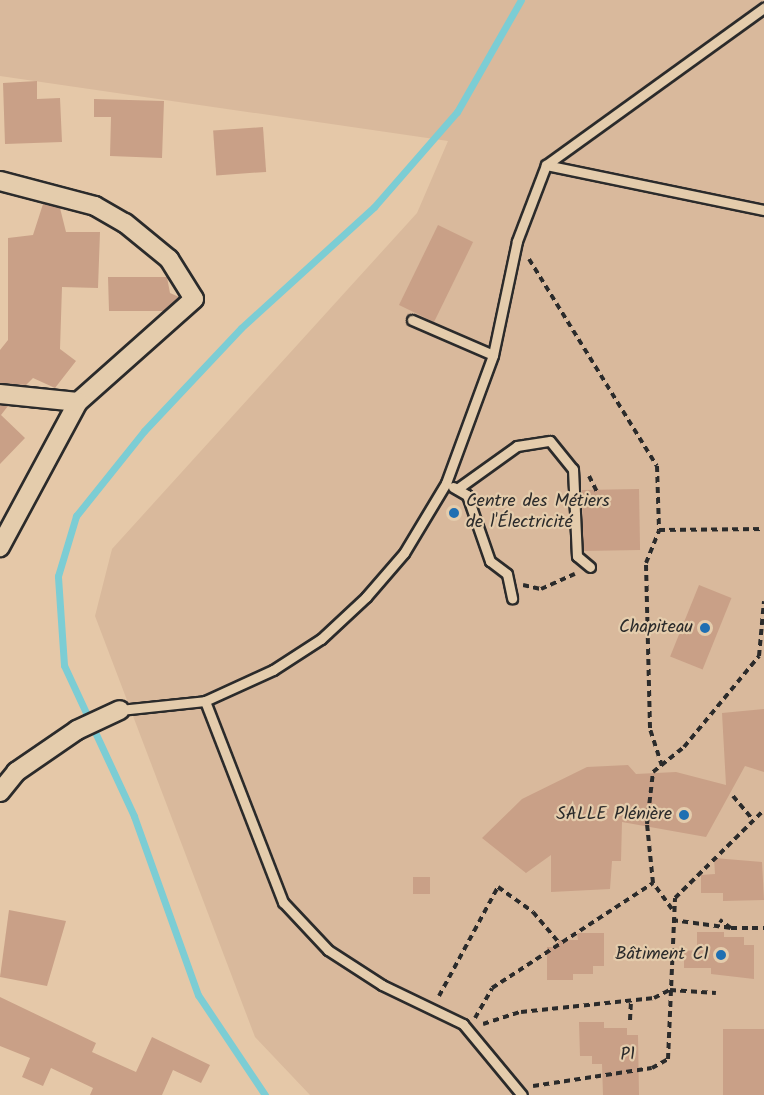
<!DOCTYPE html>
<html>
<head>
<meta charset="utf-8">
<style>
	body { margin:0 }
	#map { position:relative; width:764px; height:1095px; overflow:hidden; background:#e5c8a8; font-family:Kalam,sans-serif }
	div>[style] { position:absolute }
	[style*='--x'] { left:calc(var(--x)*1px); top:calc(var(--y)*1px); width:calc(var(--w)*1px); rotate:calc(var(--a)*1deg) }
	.built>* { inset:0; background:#d9b99c }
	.stream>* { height:7px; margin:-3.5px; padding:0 3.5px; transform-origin:3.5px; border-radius:3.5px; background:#7ccdd4 }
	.building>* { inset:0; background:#c9a087; transform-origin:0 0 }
	.path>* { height:4px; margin-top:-2px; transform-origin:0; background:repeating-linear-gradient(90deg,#2b2b2b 0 6px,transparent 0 10.5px) }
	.roads { filter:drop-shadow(2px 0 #2b2b2b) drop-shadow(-2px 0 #2b2b2b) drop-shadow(0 2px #2b2b2b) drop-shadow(0 -2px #2b2b2b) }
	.service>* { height:9px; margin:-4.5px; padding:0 4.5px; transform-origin:4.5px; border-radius:4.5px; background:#e4ccac }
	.minor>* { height:18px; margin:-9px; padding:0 9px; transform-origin:9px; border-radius:9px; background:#e4ccac }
	.dots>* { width:16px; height:16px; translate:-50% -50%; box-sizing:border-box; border:3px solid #e4ccac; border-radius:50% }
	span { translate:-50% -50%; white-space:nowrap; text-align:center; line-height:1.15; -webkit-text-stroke:4.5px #e4ccac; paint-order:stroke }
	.poi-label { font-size:18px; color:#2b2b2b }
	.left { translate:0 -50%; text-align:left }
	.right { translate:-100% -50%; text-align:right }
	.street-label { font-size:18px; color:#2b2b2b }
</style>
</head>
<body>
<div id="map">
	<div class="built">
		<i style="clip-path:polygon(0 0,764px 0,764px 1095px,310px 1095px,255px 1037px,95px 616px,112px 549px,417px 213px,448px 141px,0 76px)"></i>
	</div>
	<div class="stream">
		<i style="--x:265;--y:1095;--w:120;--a:-123.8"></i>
		<i style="--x:198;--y:995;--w:190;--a:-109.7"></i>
		<i style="--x:134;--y:816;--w:166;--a:-114.9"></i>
		<i style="--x:64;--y:665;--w:89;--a:-93.9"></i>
		<i style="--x:58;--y:576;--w:63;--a:-73.3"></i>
		<i style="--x:76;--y:516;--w:109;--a:-51.3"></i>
		<i style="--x:144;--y:431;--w:141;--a:-46.7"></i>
		<i style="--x:241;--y:328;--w:180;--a:-42.3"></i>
		<i style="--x:374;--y:207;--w:126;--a:-48.9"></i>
		<i style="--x:457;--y:112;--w:129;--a:-60.3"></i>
	</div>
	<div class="building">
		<i style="clip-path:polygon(37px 81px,37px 99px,60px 98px,62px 142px,5px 144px,3px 83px)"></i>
		<i style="clip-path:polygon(94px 99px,164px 101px,162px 158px,110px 156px,111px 117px,94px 117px)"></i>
		<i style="left:263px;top:127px;width:45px;height:50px;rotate:86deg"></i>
		<i style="clip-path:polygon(43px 204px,60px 208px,66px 232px,100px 232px,98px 288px,62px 287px,60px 349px,76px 361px,55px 388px,33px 378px,26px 385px,0 383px,0 350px,8px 340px,8px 238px,33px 235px)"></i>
		<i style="left:438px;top:225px;width:39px;height:89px;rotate:26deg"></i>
		<i style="clip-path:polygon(108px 277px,167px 277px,170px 293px,179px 297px,164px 311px,109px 311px)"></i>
		<i style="clip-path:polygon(0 405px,8px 406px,1px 415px,25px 438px,0 464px)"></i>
		<i style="left:639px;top:489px;width:61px;height:57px;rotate:89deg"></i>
		<i style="left:699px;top:585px;width:35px;height:77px;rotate:22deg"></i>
		<i style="clip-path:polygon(764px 709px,764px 772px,745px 766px,706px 837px,622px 822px,621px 861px,612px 861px,610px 889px,551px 892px,551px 855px,526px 873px,482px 838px,522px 799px,587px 767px,628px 765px,636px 774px,676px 772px,726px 785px,722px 713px)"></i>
		<i style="clip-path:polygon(714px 858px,762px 862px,764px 900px,723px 901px,723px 893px,701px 893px,701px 875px,715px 874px)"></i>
		<i style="left:413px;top:877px;width:17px;height:17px"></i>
		<i style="clip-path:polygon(9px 910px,66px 921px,47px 986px,0 977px)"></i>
		<i style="clip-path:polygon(697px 932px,724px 932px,724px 937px,744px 937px,744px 945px,754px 945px,754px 979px,711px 974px,711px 968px,684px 968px,684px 951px,697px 950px)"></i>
		<i style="clip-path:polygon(577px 933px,604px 933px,604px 966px,593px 966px,593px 974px,573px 974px,573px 980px,547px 980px,547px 947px,558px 947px,558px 940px,578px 940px)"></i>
		<i style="clip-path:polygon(0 997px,96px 1043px,92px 1052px,136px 1072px,152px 1037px,210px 1065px,201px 1083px,173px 1070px,162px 1095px,90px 1095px,93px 1088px,51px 1068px,43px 1086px,22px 1077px,30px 1058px,0 1046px)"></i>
		<i style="clip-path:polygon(579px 1022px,604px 1022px,604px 1028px,627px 1028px,627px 1035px,638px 1035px,639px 1095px,603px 1095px,602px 1064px,592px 1064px,592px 1056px,580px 1056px)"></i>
		<i style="left:723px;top:1029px;width:41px;height:66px"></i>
	</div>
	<div class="path">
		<i style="--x:529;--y:259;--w:243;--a:58.3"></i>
		<i style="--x:657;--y:466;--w:64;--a:88.2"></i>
		<i style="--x:589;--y:476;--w:18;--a:63"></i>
		<i style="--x:523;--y:585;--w:18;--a:13"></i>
		<i style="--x:541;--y:589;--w:37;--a:-24"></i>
		<i style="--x:662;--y:766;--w:40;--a:-108"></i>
		<i style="--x:650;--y:728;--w:165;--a:-91.4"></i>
		<i style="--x:646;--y:563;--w:35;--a:-68"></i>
		<i style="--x:659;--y:530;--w:105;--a:-0.5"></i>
		<i style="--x:733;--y:796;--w:31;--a:50"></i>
		<i style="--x:672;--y:909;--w:32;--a:-126"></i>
		<i style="--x:653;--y:883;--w:59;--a:-95.8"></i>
		<i style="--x:647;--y:824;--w:52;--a:-83.4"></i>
		<i style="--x:653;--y:772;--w:40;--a:-39"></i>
		<i style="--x:684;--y:747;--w:118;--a:-50.5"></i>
		<i style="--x:759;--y:656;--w:55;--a:-84.8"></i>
		<i style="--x:672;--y:920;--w:60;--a:7.7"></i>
		<i style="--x:731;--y:928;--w:14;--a:-144"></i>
		<i style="--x:731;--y:928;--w:33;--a:0"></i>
		<i style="--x:439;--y:996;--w:124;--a:-61.6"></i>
		<i style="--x:498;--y:887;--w:43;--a:35.5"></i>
		<i style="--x:533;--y:912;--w:42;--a:49.8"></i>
		<i style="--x:475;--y:1018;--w:34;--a:-60"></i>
		<i style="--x:492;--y:988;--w:192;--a:-33.1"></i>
		<i style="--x:630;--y:1020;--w:19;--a:-87"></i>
		<i style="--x:483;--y:1024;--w:40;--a:-18"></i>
		<i style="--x:521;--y:1012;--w:134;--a:-6"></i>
		<i style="--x:654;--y:998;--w:18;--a:-27"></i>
		<i style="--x:670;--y:990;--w:46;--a:3.7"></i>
		<i style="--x:533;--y:1086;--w:120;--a:-8.6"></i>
		<i style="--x:652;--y:1068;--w:18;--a:-29"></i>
		<i style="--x:668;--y:1059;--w:161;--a:-87.5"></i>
		<i style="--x:675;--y:898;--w:125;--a:-44.7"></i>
	</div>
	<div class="roads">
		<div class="service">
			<i style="--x:546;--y:165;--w:223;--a:11.7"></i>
			<i style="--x:412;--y:320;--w:88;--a:23.4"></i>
			<i style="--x:453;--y:487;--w:16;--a:30"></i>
			<i style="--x:467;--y:495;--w:70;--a:70.8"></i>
			<i style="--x:490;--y:561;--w:21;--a:37"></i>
			<i style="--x:507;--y:574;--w:25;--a:78"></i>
			<i style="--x:457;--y:489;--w:74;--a:-35.6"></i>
			<i style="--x:517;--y:446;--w:33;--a:-9"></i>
			<i style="--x:550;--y:441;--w:36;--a:51"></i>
			<i style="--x:573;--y:469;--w:87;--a:87.4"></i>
			<i style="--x:577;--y:556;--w:17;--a:40"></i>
			<i style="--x:205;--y:701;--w:216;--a:68.8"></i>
			<i style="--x:283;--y:902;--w:66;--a:46.8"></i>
			<i style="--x:328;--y:950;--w:64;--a:32.9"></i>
			<i style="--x:382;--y:985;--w:90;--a:25.7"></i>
			<i style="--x:463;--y:1024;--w:92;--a:50.3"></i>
			<i style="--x:120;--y:710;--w:85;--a:-6"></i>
			<i style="--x:205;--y:701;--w:75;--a:-24.5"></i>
			<i style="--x:273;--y:670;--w:57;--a:-32.9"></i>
			<i style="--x:321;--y:639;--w:62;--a:-43"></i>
			<i style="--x:366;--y:597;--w:58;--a:-49.2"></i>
			<i style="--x:404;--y:553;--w:82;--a:-59"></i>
			<i style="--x:446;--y:483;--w:136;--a:-69.8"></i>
			<i style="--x:493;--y:355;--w:116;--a:-78.1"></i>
			<i style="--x:517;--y:241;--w:81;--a:-69.1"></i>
			<i style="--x:546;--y:165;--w:269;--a:-35.8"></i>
		</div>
		<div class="minor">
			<i style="--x:0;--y:181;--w:98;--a:14.7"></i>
			<i style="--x:95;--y:206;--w:34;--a:30"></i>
			<i style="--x:125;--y:223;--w:57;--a:39.3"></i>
			<i style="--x:169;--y:259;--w:47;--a:58"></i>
			<i style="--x:194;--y:299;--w:155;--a:138.4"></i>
			<i style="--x:78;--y:402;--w:165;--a:118.3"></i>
			<i style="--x:0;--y:394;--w:78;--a:5.9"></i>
			<i style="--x:0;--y:792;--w:26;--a:-51"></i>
			<i style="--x:16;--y:772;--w:74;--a:-34.5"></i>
			<i style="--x:77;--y:730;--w:47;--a:-24.9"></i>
		</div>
	</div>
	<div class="dots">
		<i style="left:454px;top:513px;background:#1f6fb2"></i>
		<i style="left:705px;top:628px;background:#1f6fb2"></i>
		<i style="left:684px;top:815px;background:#1f6fb2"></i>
		<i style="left:721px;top:955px;background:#1f6fb2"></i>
	</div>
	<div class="poi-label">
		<span class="left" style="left:466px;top:513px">Centre des Métiers<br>de l'Électricité</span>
		<span class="right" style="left:693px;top:628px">Chapiteau</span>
		<span class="right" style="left:672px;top:815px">SALLE Plénière</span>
		<span class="right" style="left:709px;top:955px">Bâtiment C1</span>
	</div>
	<div class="street-label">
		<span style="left:628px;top:1056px;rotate:-5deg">P1</span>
	</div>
</div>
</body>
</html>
